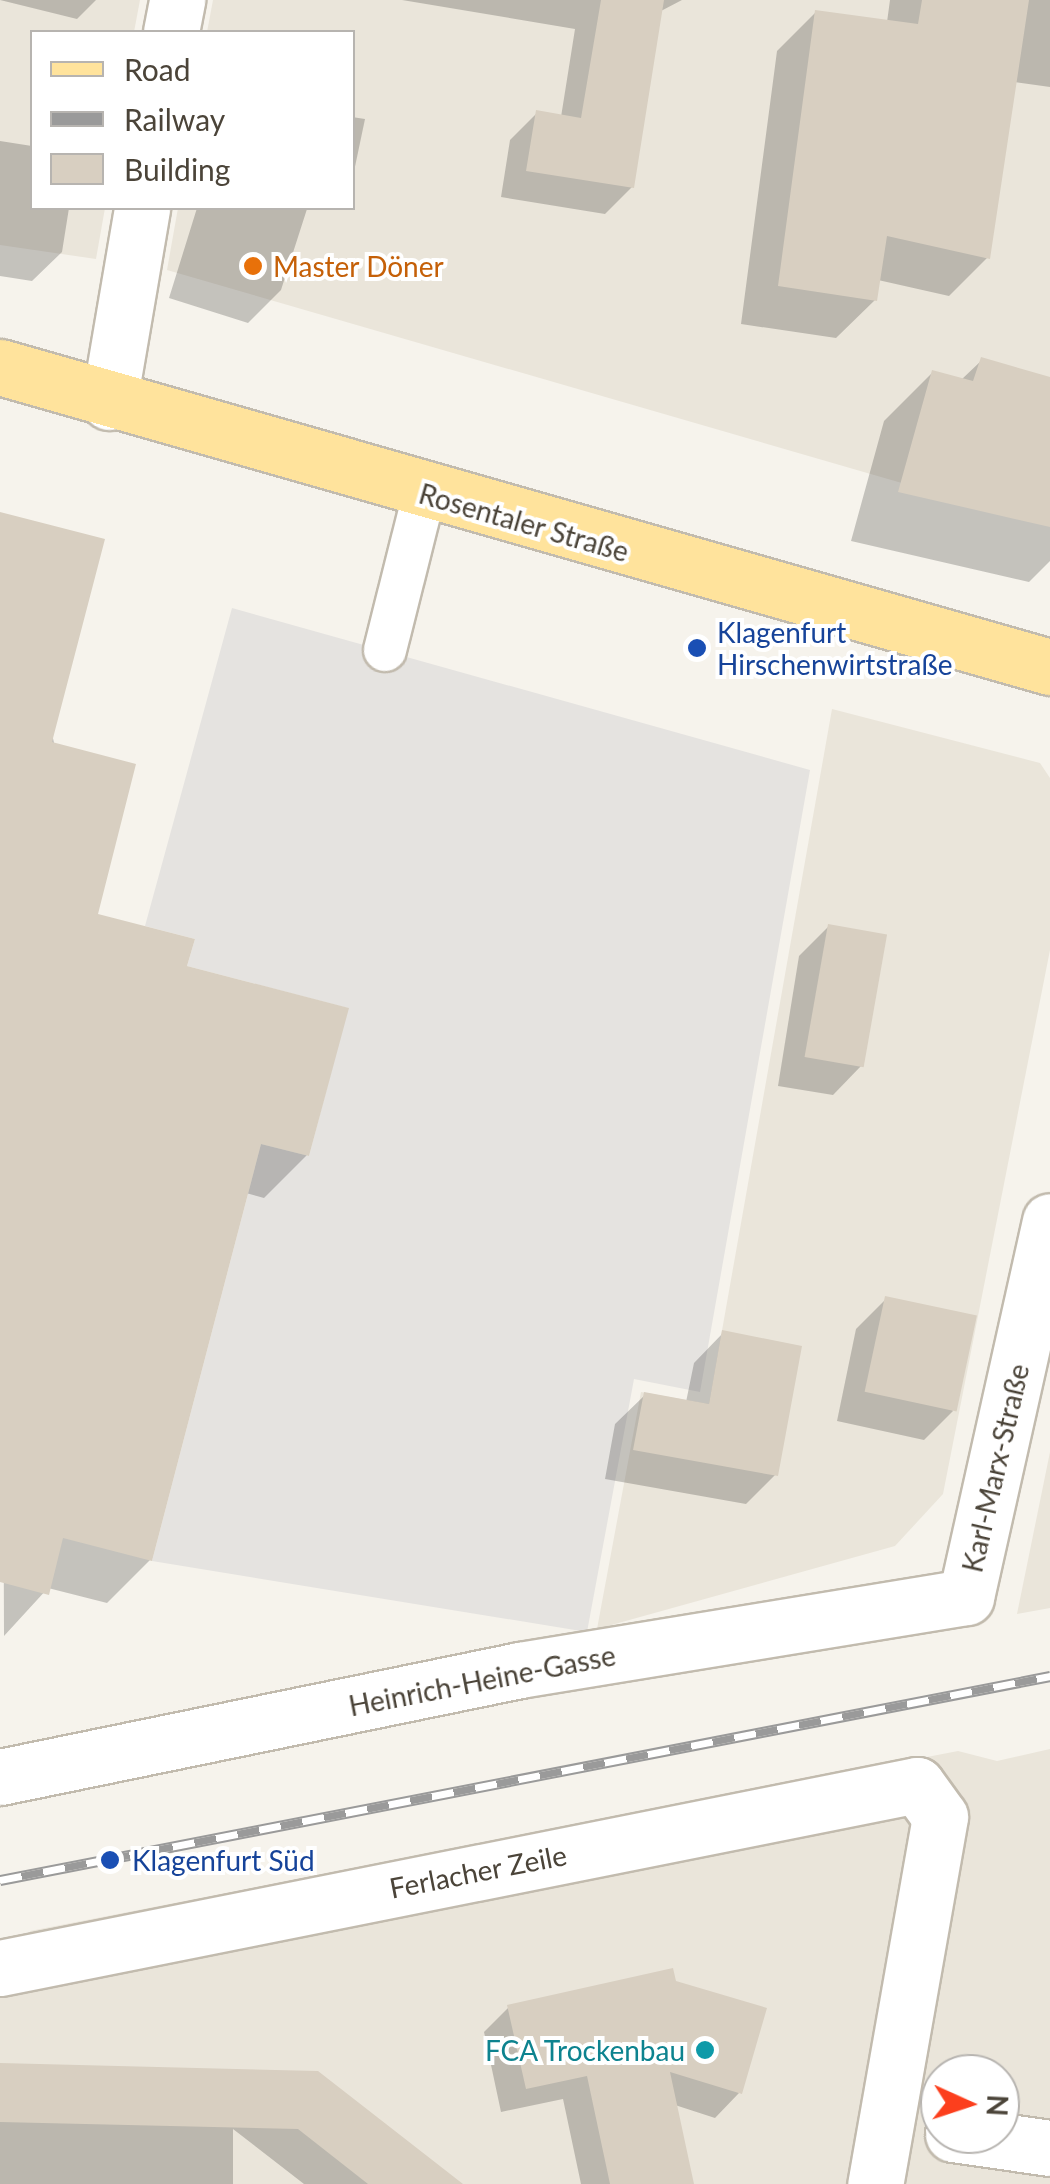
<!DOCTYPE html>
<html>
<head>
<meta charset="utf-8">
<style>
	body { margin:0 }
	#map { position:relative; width:1050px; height:2184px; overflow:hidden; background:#f6f3ec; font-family:Lato,sans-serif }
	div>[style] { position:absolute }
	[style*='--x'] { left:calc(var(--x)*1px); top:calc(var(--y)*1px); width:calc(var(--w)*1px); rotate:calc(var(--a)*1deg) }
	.residential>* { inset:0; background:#eae5da }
	.parking>* { inset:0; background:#e5e3e0 }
	.shadow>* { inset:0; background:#0003 }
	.building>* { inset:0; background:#d8cfc1; transform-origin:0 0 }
	.roads { filter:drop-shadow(2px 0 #c2bbae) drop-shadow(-2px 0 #c2bbae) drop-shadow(0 2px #c2bbae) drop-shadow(0 -2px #c2bbae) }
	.service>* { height:42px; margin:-21px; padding:0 21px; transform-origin:21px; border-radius:21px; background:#fff }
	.minor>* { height:55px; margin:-27.5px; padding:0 27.5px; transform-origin:27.5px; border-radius:27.5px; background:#fff }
	.primary>* { height:55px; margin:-27.5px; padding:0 27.5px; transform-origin:27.5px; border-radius:27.5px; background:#ffe39c }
	.rail>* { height:11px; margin-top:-5.5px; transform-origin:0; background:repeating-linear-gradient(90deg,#fff 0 22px,#9a9a9a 0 44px); box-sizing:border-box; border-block:2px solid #9a9a9a }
	.dots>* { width:28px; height:28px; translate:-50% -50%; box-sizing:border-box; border:5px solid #fff; border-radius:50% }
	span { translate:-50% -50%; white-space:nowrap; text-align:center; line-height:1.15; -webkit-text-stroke:8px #fff; paint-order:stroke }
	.food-label { font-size:28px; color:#c56008 }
	.left { translate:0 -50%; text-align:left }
	.street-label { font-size:28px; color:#4b4439 }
	.transit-label { font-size:28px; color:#164399 }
	.culture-label { font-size:28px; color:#0d838f }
	.right { translate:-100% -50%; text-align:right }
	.legend { position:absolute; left:30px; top:30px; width:325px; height:180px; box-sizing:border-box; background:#fff; border:2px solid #b7b4b0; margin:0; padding:12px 18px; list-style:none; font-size:30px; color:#4b4439 }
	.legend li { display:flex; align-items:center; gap:20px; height:50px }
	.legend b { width:50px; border:2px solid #b7b4b0 }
	.north { position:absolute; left:920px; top:2054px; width:100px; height:100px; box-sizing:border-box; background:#fff; border:2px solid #b7b4b0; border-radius:50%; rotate:93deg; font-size:28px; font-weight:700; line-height:40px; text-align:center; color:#4b4439 }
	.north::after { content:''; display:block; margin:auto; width:35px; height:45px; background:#fc3f1d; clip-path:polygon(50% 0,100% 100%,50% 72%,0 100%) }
</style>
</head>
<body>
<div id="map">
	<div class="residential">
		<i style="clip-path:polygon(0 0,140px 0,134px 32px,32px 32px,32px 208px,105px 208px,96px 259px,0 245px)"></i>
		<i style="clip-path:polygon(213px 0,1050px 0,1050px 526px,167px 270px,178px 208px,352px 208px,352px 32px,207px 32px)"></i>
		<i style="clip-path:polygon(832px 709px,1040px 763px,1050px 778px,1050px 950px,943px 1494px,895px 1546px,597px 1629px,641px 1392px,709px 1404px)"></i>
		<i style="clip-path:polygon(1050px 1452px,1050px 1608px,1017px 1614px)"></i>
		<i style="clip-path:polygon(evenodd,1050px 1749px,1050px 2184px,0 2184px,0 1946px,30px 1940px,30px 1931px,958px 1751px,997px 1761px,1050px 1749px,940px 2074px,1000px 2074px,1000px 2134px,940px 2134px,940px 2074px)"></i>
	</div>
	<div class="parking">
		<i style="clip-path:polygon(232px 608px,810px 770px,700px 1392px,634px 1379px,587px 1632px,152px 1561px,261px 1144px,309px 1156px,348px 1008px,187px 966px,195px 939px,145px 926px)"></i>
	</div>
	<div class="shadow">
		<i style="clip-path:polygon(0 0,96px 0,77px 19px)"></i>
		<i style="clip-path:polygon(402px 0,682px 0,659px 12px,632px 187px,605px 214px,501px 197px,510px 140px,537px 113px,561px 117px,575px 29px)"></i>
		<i style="clip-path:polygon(890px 0,1050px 0,1050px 87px,1014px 82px,987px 258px,949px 296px,878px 280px,875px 300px,836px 338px,741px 324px,777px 51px,816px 12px,887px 22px)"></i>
		<i style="clip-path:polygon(352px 117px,365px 119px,352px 181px)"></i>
		<i style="clip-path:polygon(0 141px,32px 146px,32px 208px,69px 208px,62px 252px,32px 281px,0 276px)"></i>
		<i style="clip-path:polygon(197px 208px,326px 208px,307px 209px,281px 290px,248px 323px,169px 298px)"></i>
		<i style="clip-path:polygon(982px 360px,1050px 383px,1050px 561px,1029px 582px,851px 541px,884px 421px,933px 372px,961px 380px)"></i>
		<i style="clip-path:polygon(0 515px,95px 915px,184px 968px,307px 1155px,264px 1198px,246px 1193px,150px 1560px,107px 1603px,48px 1588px,4px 1636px)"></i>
		<i style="clip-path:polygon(829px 926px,862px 1065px,833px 1095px,778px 1086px,799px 956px)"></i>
		<i style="clip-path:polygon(886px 1299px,953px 1411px,924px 1440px,837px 1421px,856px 1329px)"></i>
		<i style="clip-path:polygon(723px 1333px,775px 1475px,746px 1504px,605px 1479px,615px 1424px,645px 1395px,686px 1402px,694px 1363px)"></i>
		<i style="clip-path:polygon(674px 1983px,739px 2093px,715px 2118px,675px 2105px,691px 2184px,581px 2184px,563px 2099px,501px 2112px,484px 2032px,509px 2007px)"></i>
		<i style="clip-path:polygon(0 2065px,317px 2073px,459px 2184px,304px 2184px,233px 2129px,233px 2184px,0 2184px)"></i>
	</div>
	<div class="building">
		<i style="clip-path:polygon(601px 0,664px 0,634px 188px,526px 171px,536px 110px,581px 118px)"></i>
		<i style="clip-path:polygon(922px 0,1029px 0,990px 259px,887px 236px,877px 301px,778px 286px,815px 10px,918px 24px)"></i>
		<i style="clip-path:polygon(981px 357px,1050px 377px,1050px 527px,898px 492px,932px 370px,973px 381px)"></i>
		<i style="clip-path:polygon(0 512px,105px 539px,52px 742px,136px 764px,98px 914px,195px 939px,187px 966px,349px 1008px,309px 1156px,261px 1144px,152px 1561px,63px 1538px,49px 1595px,0 1582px)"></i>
		<i style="left:828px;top:924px;width:60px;height:135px;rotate:10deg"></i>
		<i style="left:885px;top:1296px;width:94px;height:98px;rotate:12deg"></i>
		<i style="clip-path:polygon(722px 1330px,802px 1346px,778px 1476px,633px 1450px,644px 1392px,709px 1404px)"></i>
		<i style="clip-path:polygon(673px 1968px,676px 1981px,767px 2008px,742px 2094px,670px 2072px,694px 2184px,610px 2184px,587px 2076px,526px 2089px,507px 2005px)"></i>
		<i style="clip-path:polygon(0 2063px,318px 2071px,463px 2184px,368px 2184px,298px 2129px,0 2122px)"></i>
	</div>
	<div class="roads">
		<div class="service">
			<i style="--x:385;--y:650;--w:160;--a:-75.9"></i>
		</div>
		<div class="minor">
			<i style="--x:171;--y:32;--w:33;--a:-79"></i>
			<i style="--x:109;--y:402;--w:197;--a:-80.3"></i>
			<i style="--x:0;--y:1777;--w:531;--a:-11.63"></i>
			<i style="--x:520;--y:1670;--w:452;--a:-9.3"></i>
			<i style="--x:966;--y:1597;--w:385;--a:-77.4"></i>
			<i style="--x:0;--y:1968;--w:935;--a:-11.29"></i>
			<i style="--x:917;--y:1785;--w:39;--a:54"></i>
			<i style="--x:940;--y:1817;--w:373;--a:100"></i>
			<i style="--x:953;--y:2134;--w:98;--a:8.2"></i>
		</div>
		<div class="primary">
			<i style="--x:0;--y:367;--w:1092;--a:15.95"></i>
		</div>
	</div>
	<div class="rail">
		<i style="--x:0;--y:1880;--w:1070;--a:-10.99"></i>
	</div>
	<div class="dots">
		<i style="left:253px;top:266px;background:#e8710a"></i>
		<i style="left:697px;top:648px;background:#1a4fb4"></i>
		<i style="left:110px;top:1860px;background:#1a4fb4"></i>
		<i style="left:705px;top:2050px;background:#0f9aa8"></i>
	</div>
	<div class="food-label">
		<span class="left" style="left:273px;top:266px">Master Döner</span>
	</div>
	<div class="street-label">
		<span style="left:524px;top:522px;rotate:16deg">Rosentaler Straße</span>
		<span style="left:995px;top:1468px;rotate:-77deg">Karl-Marx-Straße</span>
		<span style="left:482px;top:1680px;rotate:-11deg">Heinrich-Heine-Gasse</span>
		<span style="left:478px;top:1871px;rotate:-11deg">Ferlacher Zeile</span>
	</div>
	<div class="transit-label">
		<span class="left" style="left:717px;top:648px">Klagenfurt<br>Hirschenwirtstraße</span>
		<span class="left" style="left:132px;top:1860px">Klagenfurt Süd</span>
	</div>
	<div class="culture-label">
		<span class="right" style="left:685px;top:2050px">FCA Trockenbau</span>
	</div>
	<ul class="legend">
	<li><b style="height:12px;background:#ffe39c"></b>Road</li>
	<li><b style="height:12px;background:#9a9a9a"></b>Railway</li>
	<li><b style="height:28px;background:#d8cfc1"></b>Building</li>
	</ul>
	<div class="north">N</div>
</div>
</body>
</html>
